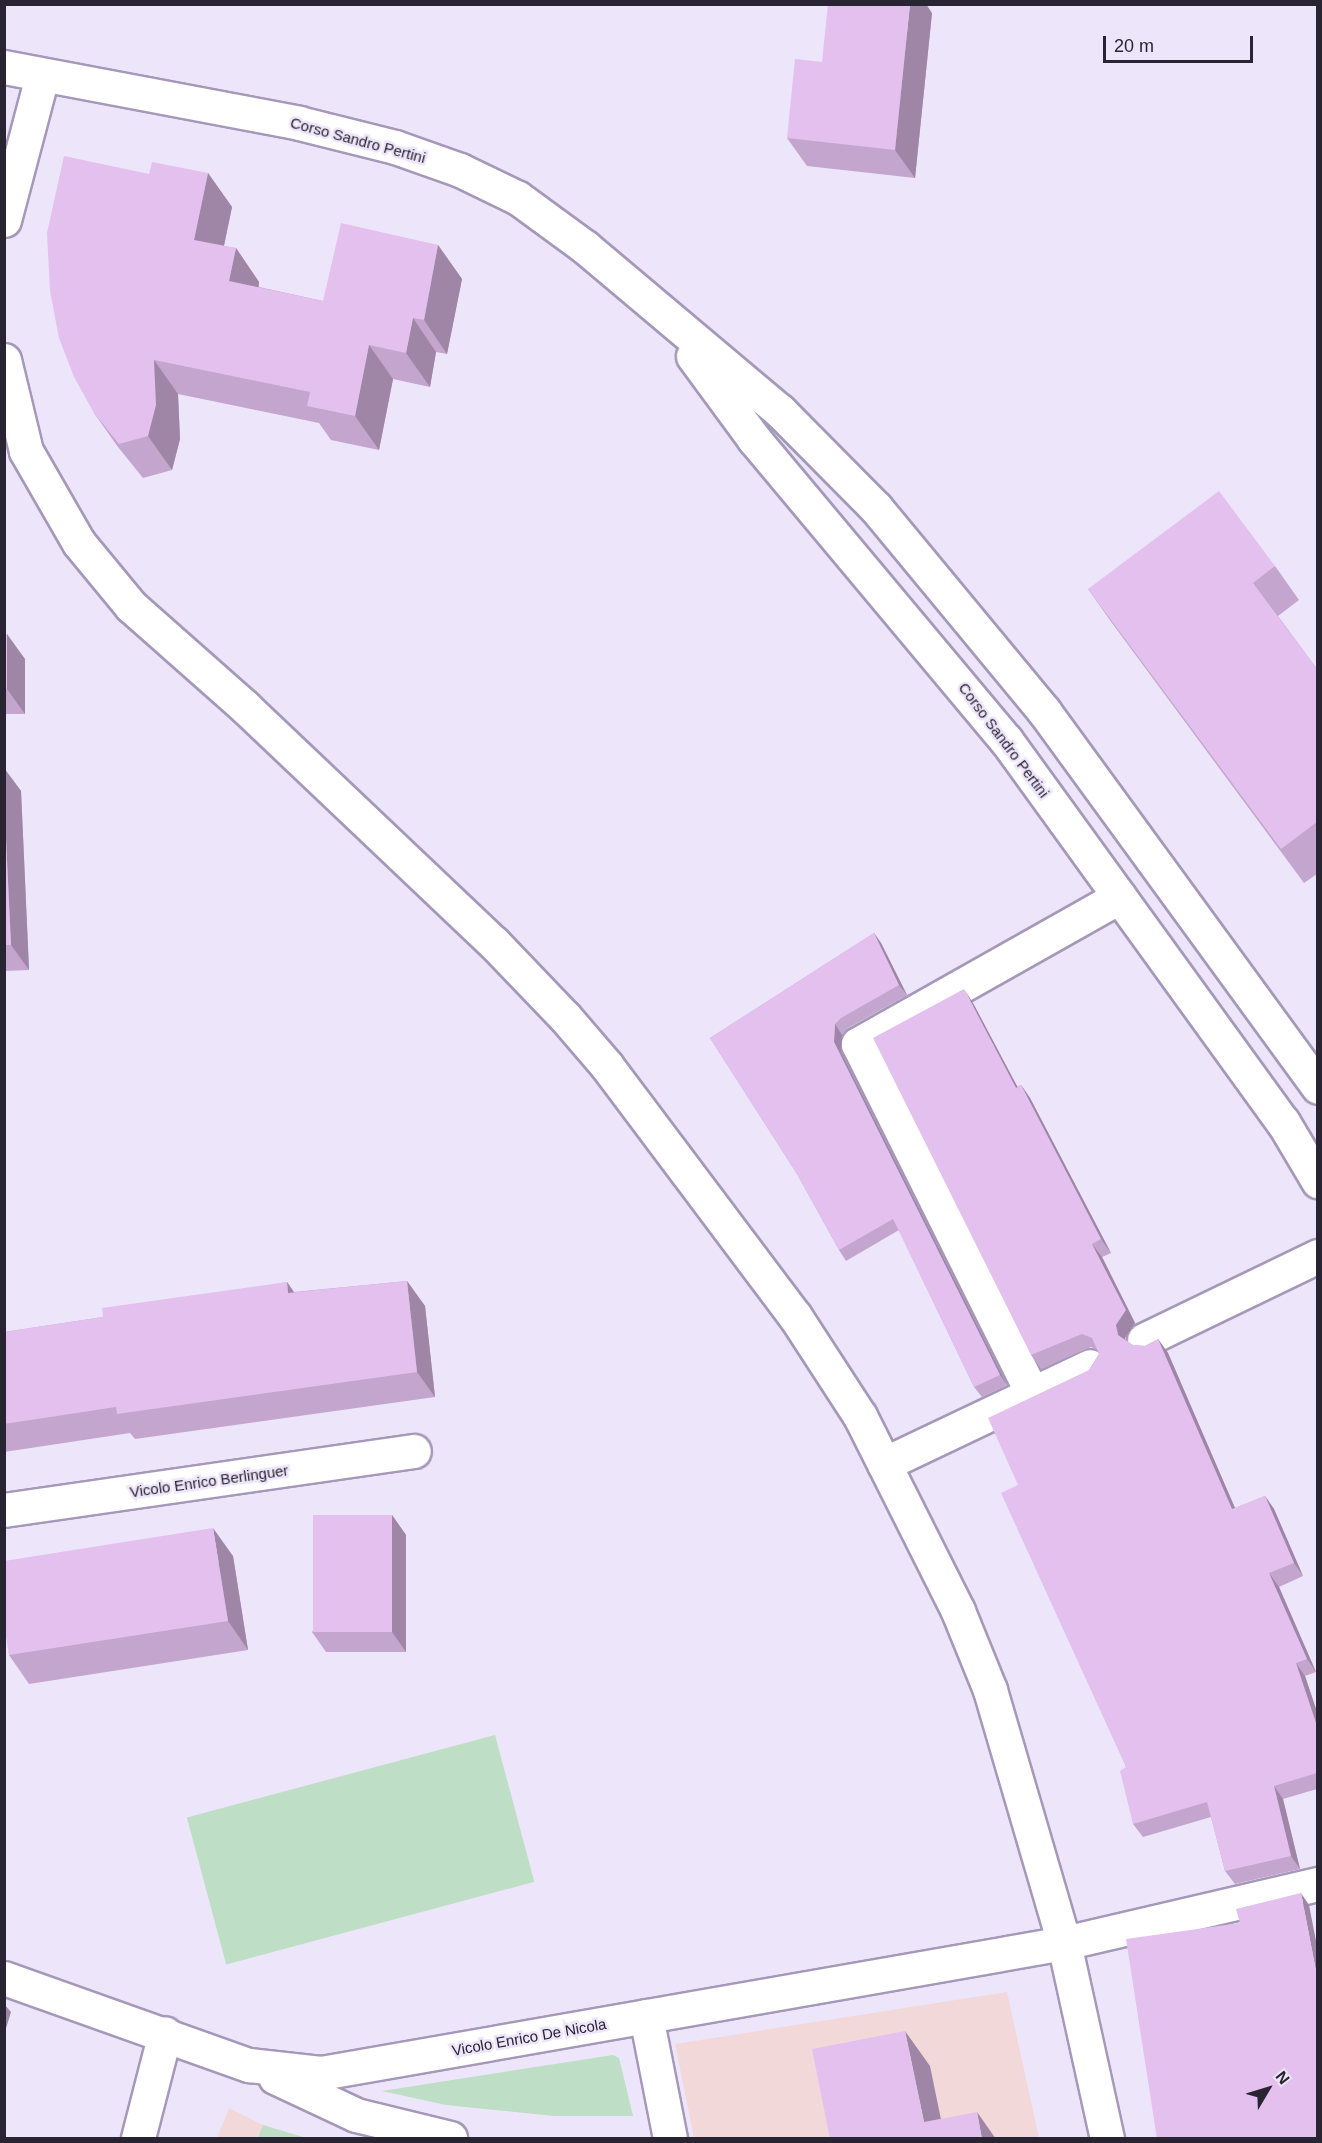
<!DOCTYPE html>
<html>
<head>
<meta charset="utf-8">
<style>
	body { margin:0 }
	#map { position:relative; width:1322px; height:2143px; overflow:hidden; background:#ede5fa; font-family:Helvetica,sans-serif }
	div>[style] { position:absolute }
	[style*='--x'] { left:calc(var(--x)*1px); top:calc(var(--y)*1px); width:calc(var(--w)*1px); rotate:calc(var(--a)*1deg) }
	.education>* { inset:0; background:#f3d8da }
	.green>* { inset:0; background:#bedec5; transform-origin:0 0 }
	.roads { filter:drop-shadow(2px 0 #a598b9) drop-shadow(-2px 0 #a598b9) drop-shadow(0 2px #a598b9) drop-shadow(0 -2px #a598b9) }
	.minor>* { height:33px; margin:-16.5px; padding:0 16.5px; transform-origin:16.5px; border-radius:16.5px; background:#fff }
	.wall>* { inset:0; background:#c3a5cd }
	.shaded-wall>* { inset:0; background:#9f86a7 }
	.building>* { inset:0; background:#e3c0ee; transform-origin:0 0 }
	span { translate:-50% -50%; white-space:nowrap; text-align:center; line-height:1.15; -webkit-text-stroke:5px #ede5fa; paint-order:stroke }
	.street-label { font-size:15px; color:#292431 }
	.frame { position:absolute; inset:0; border:6px solid #292431; pointer-events:none }
	.north { position:absolute; left:1238px; top:2059px; width:60px; height:60px; -webkit-text-stroke:4px #ede5fa; paint-order:stroke; rotate:52deg; font-size:16px; font-weight:700; line-height:24px; text-align:center; color:#292431 }
	.north::after { content:''; display:block; margin:auto; width:21px; height:27px; background:#292431; clip-path:polygon(50% 0,100% 100%,50% 72%,0 100%) }
	.scale { position:absolute; left:1103px; top:36px; width:150px; height:27px; box-sizing:border-box; border:3px solid #292431; border-top:0; padding-left:8px; font-size:18px; line-height:21px; white-space:nowrap; color:#292431; -webkit-text-stroke:4px #ede5fa; paint-order:stroke }
</style>
</head>
<body>
<div id="map">
	<div class="education">
		<i style="clip-path:polygon(1007px 1992px,1039px 2138px,694px 2138px,675px 2044px)"></i>
		<i style="clip-path:polygon(229px 2108px,263px 2125px,306px 2138px,217px 2138px)"></i>
	</div>
	<div class="green">
		<i style="left:495px;top:1735px;width:152px;height:319px;rotate:75deg"></i>
		<i style="clip-path:polygon(613px 2055px,619px 2058px,633px 2116px,554px 2116px,446px 2105px,382px 2091px)"></i>
		<i style="clip-path:polygon(263px 2125px,276px 2129px,306px 2138px,258px 2138px)"></i>
	</div>
	<div class="roads">
		<div class="minor">
			<i style="--x:4;--y:67;--w:300;--a:10.7"></i>
			<i style="--x:299;--y:123;--w:99;--a:14"></i>
			<i style="--x:395;--y:147;--w:69;--a:19.5"></i>
			<i style="--x:460;--y:170;--w:64;--a:25.8"></i>
			<i style="--x:518;--y:198;--w:83;--a:36.2"></i>
			<i style="--x:585;--y:247;--w:255;--a:40.1"></i>
			<i style="--x:780;--y:411;--w:136;--a:45.3"></i>
			<i style="--x:876;--y:508;--w:264;--a:50.4"></i>
			<i style="--x:1044;--y:711;--w:465;--a:53.9"></i>
			<i style="--x:4;--y:220;--w:149;--a:-75.2"></i>
			<i style="--x:693;--y:356;--w:103;--a:53.7"></i>
			<i style="--x:754;--y:439;--w:393;--a:50.1"></i>
			<i style="--x:1006;--y:740;--w:472;--a:54.1"></i>
			<i style="--x:1283;--y:1122;--w:69;--a:59.3"></i>
			<i style="--x:4;--y:360;--w:94;--a:76.4"></i>
			<i style="--x:26;--y:451;--w:106;--a:60.1"></i>
			<i style="--x:79;--y:543;--w:82;--a:50.5"></i>
			<i style="--x:131;--y:606;--w:152;--a:41.5"></i>
			<i style="--x:245;--y:707;--w:342;--a:43.5"></i>
			<i style="--x:493;--y:942;--w:104;--a:46.2"></i>
			<i style="--x:565;--y:1017;--w:65;--a:49.4"></i>
			<i style="--x:607;--y:1066;--w:313;--a:53.1"></i>
			<i style="--x:795;--y:1316;--w:119;--a:57"></i>
			<i style="--x:860;--y:1416;--w:218;--a:63.3"></i>
			<i style="--x:958;--y:1611;--w:85;--a:67.9"></i>
			<i style="--x:990;--y:1690;--w:264;--a:73.7"></i>
			<i style="--x:1064;--y:1943;--w:200;--a:77.6"></i>
			<i style="--x:1144;--y:1340;--w:193;--a:-25.8"></i>
			<i style="--x:1032;--y:1393;--w:390;--a:-116.5"></i>
			<i style="--x:858;--y:1044;--w:300;--a:-29.4"></i>
			<i style="--x:884;--y:1464;--w:228;--a:-25.4"></i>
			<i style="--x:4;--y:1510;--w:414;--a:-8.2"></i>
			<i style="--x:4;--y:1978;--w:260;--a:19.6"></i>
			<i style="--x:249;--y:2065;--w:72;--a:6.3"></i>
			<i style="--x:321;--y:2073;--w:754;--a:-9.92"></i>
			<i style="--x:1064;--y:1943;--w:261;--a:-13.1"></i>
			<i style="--x:646;--y:2016;--w:124;--a:78.9"></i>
			<i style="--x:275;--y:2077;--w:89;--a:25.1"></i>
			<i style="--x:356;--y:2115;--w:97;--a:13.7"></i>
			<i style="--x:138;--y:2138;--w:108;--a:-75.6"></i>
		</div>
	</div>
	<div class="wall">
		<i style="clip-path:polygon(932px 13px,915px 178px,807px 166px,787px 138px)"></i>
		<i style="clip-path:polygon(208px 173px,232px 207px,224px 246px,236px 248px,259px 282px,259px 287px,323px 301px,438px 245px,462px 279px,447px 354px,436px 352px,430px 387px,393px 379px,379px 450px,331px 440px,319px 423px,178px 394px,180px 439px,172px 470px,143px 478px,118px 447px,94px 413px,149px 174px)"></i>
		<i style="clip-path:polygon(1275px 566px,1299px 600px,1278px 616px,1317px 669px,1317px 874px,1304px 883px,1112px 623px,1088px 589px)"></i>
		<i style="clip-path:polygon(4px 634px,25px 659px,25px 714px,4px 714px)"></i>
		<i style="clip-path:polygon(4px 768px,21px 791px,29px 970px,4px 971px)"></i>
		<i style="clip-path:polygon(874px 933px,881px 943px,907px 995px,848px 1028px,842px 1035px,841px 1052px,1007px 1385px,982px 1397px,974px 1387px,899px 1230px,846px 1261px,839px 1250px,797px 1174px,710px 1038px)"></i>
		<i style="clip-path:polygon(973px 1003px,1017px 1087px,1021px 1085px,1030px 1098px,1111px 1253px,1102px 1257px,1135px 1323px,1125px 1338px,1126px 1341px,1133px 1345px,1145px 1346px,1158px 1339px,1168px 1353px,1235px 1508px,1265px 1496px,1274px 1509px,1303px 1576px,1279px 1587px,1316px 1672px,1305px 1676px,1317px 1712px,1317px 1789px,1283px 1799px,1300px 1869px,1235px 1884px,1225px 1871px,1211px 1817px,1143px 1837px,1133px 1824px,1126px 1767px,1018px 1485px,1099px 1354px,1097px 1350px,1091px 1347px,1041px 1369px,1031px 1355px)"></i>
		<i style="clip-path:polygon(407px 1281px,425px 1306px,435px 1397px,135px 1439px,130px 1433px,4px 1452px,4px 1332px,103px 1317px,287px 1282px,294px 1292px)"></i>
		<i style="clip-path:polygon(392px 1515px,406px 1535px,406px 1652px,326px 1652px,312px 1632px)"></i>
		<i style="clip-path:polygon(233px 1556px,248px 1650px,29px 1684px,9px 1655px)"></i>
	</div>
	<div class="shaded-wall">
		<i style="clip-path:polygon(910px 4px,926px 4px,932px 13px,915px 178px,895px 150px)"></i>
		<i style="clip-path:polygon(208px 173px,232px 207px,218px 274px,194px 240px)"></i>
		<i style="clip-path:polygon(438px 245px,462px 279px,447px 354px,424px 320px)"></i>
		<i style="clip-path:polygon(236px 248px,259px 282px,253px 314px,229px 281px)"></i>
		<i style="clip-path:polygon(413px 318px,436px 352px,430px 387px,406px 353px)"></i>
		<i style="clip-path:polygon(369px 345px,393px 379px,379px 450px,355px 416px)"></i>
		<i style="clip-path:polygon(154px 360px,178px 394px,180px 439px,172px 470px,148px 436px)"></i>
		<i style="clip-path:polygon(7px 634px,25px 659px,25px 714px,7px 689px)"></i>
		<i style="clip-path:polygon(4px 768px,21px 791px,29px 970px,11px 945px,4px 797px)"></i>
		<i style="clip-path:polygon(874px 933px,881px 943px,907px 995px,899px 985px)"></i>
		<i style="clip-path:polygon(964px 989px,973px 1003px,1025px 1101px,1016px 1088px)"></i>
		<i style="clip-path:polygon(835px 1024px,842px 1035px,841px 1052px,1007px 1385px,1000px 1375px,834px 1042px)"></i>
		<i style="clip-path:polygon(1021px 1085px,1030px 1098px,1111px 1253px,1101px 1239px)"></i>
		<i style="clip-path:polygon(1092px 1244px,1102px 1257px,1135px 1323px,1125px 1338px,1127px 1349px,1118px 1335px)"></i>
		<i style="clip-path:polygon(407px 1281px,425px 1306px,435px 1397px,417px 1372px)"></i>
		<i style="clip-path:polygon(287px 1282px,304px 1307px,288px 1293px)"></i>
		<i style="clip-path:polygon(1158px 1339px,1168px 1353px,1241px 1522px,1232px 1509px)"></i>
		<i style="clip-path:polygon(1265px 1496px,1274px 1509px,1303px 1576px,1294px 1563px)"></i>
		<i style="clip-path:polygon(392px 1515px,406px 1535px,406px 1652px,392px 1632px)"></i>
		<i style="clip-path:polygon(213px 1528px,233px 1556px,248px 1650px,228px 1621px)"></i>
		<i style="clip-path:polygon(1269px 1573px,1279px 1587px,1316px 1672px,1307px 1659px)"></i>
		<i style="clip-path:polygon(1296px 1663px,1305px 1676px,1317px 1712px,1317px 1726px)"></i>
		<i style="clip-path:polygon(1274px 1786px,1283px 1799px,1300px 1869px,1291px 1856px)"></i>
		<i style="clip-path:polygon(1301px 1893px,1309px 1905px,1317px 1946px,1317px 1976px)"></i>
		<i style="clip-path:polygon(4px 2004px,11px 2012px,4px 2035px)"></i>
		<i style="clip-path:polygon(905px 2031px,930px 2066px,945px 2139px,924px 2122px)"></i>
		<i style="clip-path:polygon(977px 2112px,996px 2139px,982px 2139px)"></i>
	</div>
	<div class="building">
		<i style="clip-path:polygon(828px 4px,910px 4px,895px 150px,787px 138px,795px 59px,822px 62px)"></i>
		<i style="clip-path:polygon(64px 156px,149px 174px,152px 162px,208px 173px,194px 240px,236px 248px,229px 281px,323px 301px,341px 223px,438px 245px,424px 320px,413px 318px,406px 353px,369px 345px,355px 416px,307px 406px,310px 392px,154px 360px,156px 405px,148px 436px,119px 444px,94px 413px,74px 377px,59px 338px,50px 291px,47px 233px)"></i>
		<i style="clip-path:polygon(1219px 491px,1275px 566px,1253px 583px,1317px 669px,1317px 822px,1281px 849px,1088px 589px)"></i>
		<i style="left:4px;top:634px;width:3px;height:55px"></i>
		<i style="clip-path:polygon(4px 797px,11px 945px,4px 945px)"></i>
		<i style="clip-path:polygon(874px 933px,899px 985px,841px 1018px,835px 1024px,834px 1042px,1000px 1375px,974px 1387px,893px 1219px,839px 1250px,797px 1174px,710px 1038px)"></i>
		<i style="clip-path:polygon(964px 989px,1016px 1088px,1021px 1085px,1101px 1239px,1092px 1244px,1126px 1310px,1116px 1325px,1118px 1335px,1133px 1345px,1145px 1346px,1158px 1339px,1232px 1509px,1265px 1496px,1294px 1563px,1269px 1573px,1307px 1659px,1296px 1663px,1317px 1726px,1317px 1773px,1274px 1786px,1291px 1856px,1225px 1871px,1207px 1802px,1133px 1824px,1120px 1771px,1126px 1767px,1001px 1493px,1018px 1485px,988px 1418px,1089px 1370px,1099px 1354px,1092px 1338px,1082px 1334px,1031px 1355px,873px 1038px)"></i>
		<i style="clip-path:polygon(407px 1281px,417px 1372px,117px 1414px,116px 1407px,4px 1424px,4px 1332px,103px 1317px,102px 1308px,287px 1282px,288px 1293px)"></i>
		<i style="left:313px;top:1515px;width:79px;height:117px"></i>
		<i style="clip-path:polygon(213px 1528px,228px 1621px,9px 1655px,4px 1624px,4px 1561px)"></i>
		<i style="clip-path:polygon(1301px 1893px,1317px 1976px,1317px 2139px,1157px 2139px,1126px 1939px,1240px 1923px,1236px 1909px)"></i>
		<i style="clip-path:polygon(905px 2031px,924px 2122px,977px 2112px,982px 2139px,830px 2139px,812px 2049px)"></i>
	</div>
	<div class="street-label">
		<span style="left:358px;top:140px;rotate:15deg">Corso Sandro Pertini</span>
		<span style="left:1004px;top:740px;rotate:53deg">Corso Sandro Pertini</span>
		<span style="left:209px;top:1481px;rotate:-8deg">Vicolo Enrico Berlinguer</span>
		<span style="left:529px;top:2037px;rotate:-10deg">Vicolo Enrico De Nicola</span>
	</div>
	<div class="frame"></div>
	<div class="north">N</div>
	<div class="scale">20 m</div>
</div>
</body>
</html>
